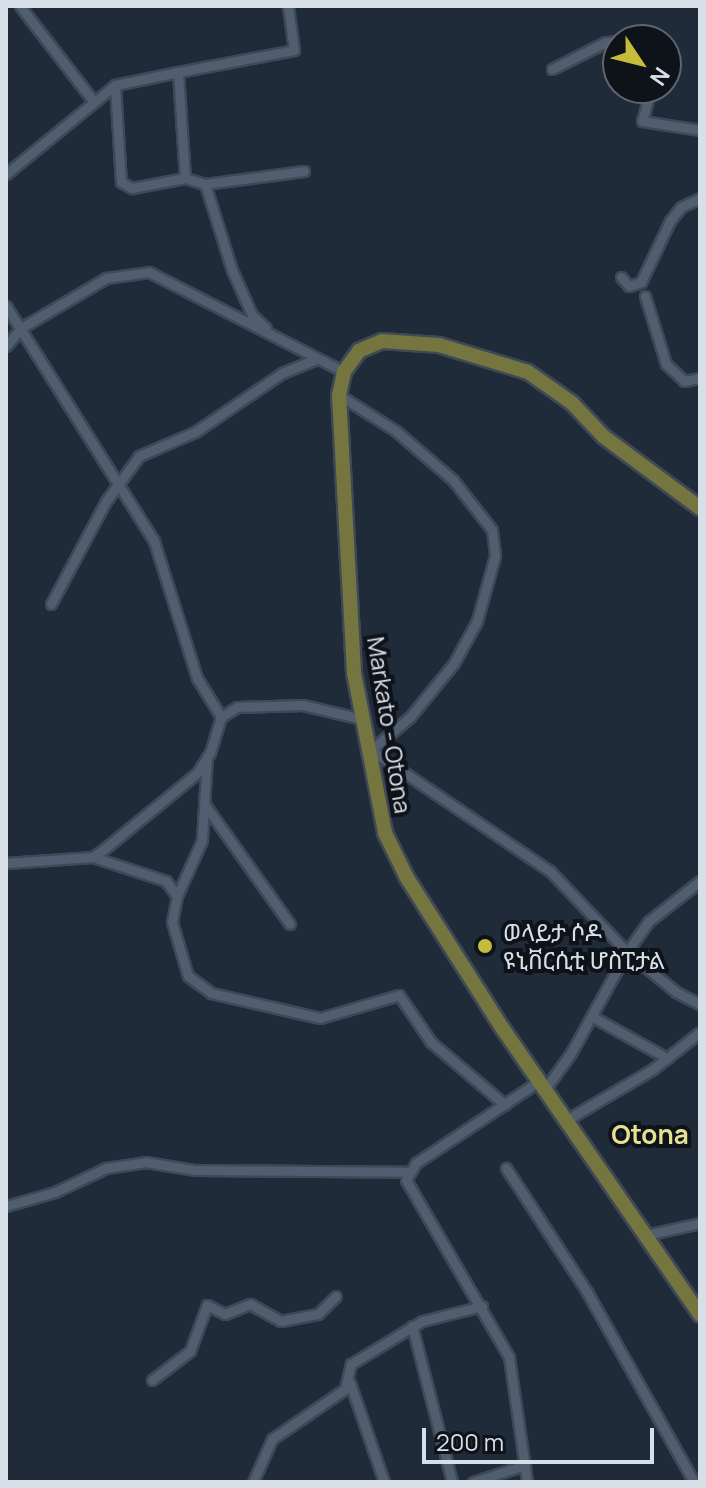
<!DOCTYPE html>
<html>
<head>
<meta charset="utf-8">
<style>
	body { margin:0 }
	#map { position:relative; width:706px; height:1488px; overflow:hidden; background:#202b3a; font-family:Manrope,"Noto Sans Ethiopic",sans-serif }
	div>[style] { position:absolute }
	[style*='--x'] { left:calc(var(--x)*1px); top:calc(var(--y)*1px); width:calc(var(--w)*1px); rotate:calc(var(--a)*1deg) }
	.roads { filter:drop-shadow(2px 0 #3f4855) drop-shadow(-2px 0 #3f4855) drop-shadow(0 2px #3f4855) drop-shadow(0 -2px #3f4855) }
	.street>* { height:9px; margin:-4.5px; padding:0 4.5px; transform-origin:4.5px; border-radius:4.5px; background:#515e6f }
	.primary>* { height:14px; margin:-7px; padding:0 7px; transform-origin:7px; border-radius:7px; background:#757540 }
	.dots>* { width:22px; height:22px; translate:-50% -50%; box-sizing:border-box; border:4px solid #0e131a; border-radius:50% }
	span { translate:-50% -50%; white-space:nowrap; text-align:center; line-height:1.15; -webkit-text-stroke:8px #0e131a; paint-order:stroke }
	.street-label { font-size:24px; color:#d7dfe9 }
	.poi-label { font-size:24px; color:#d7dfe9 }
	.left { translate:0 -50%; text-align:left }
	.neighbourhood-label { font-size:26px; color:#e6e091; font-weight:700 }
	.frame { position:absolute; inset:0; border:8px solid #d7dfe9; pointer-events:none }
	.north { position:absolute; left:602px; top:24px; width:80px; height:80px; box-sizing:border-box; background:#0e131a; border:2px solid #5e656d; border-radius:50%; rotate:125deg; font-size:22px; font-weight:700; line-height:32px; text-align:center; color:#d7dfe9 }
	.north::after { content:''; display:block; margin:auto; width:28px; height:36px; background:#c6bc3c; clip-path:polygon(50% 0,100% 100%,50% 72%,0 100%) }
	.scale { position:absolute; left:422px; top:1428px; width:232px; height:36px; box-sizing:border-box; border:4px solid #d7dfe9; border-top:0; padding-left:10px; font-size:24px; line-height:28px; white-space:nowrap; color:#d7dfe9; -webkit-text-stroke:6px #0e131a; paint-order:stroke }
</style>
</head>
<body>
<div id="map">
	<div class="roads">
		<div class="street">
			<i style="--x:20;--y:6;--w:121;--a:52.4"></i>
			<i style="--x:552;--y:69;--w:60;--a:-26.6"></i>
			<i style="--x:606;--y:42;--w:37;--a:-3"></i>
			<i style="--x:115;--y:85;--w:97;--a:86.5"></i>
			<i style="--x:121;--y:182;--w:13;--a:29"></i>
			<i style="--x:132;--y:188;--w:54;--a:-10.7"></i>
			<i style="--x:185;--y:178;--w:21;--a:17"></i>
			<i style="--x:205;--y:184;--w:100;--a:-7.5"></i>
			<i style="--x:651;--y:88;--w:34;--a:105"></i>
			<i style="--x:642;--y:121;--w:59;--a:8.8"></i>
			<i style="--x:6;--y:174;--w:141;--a:-39.2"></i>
			<i style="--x:115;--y:85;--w:64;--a:-11.7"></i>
			<i style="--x:185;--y:178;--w:106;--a:-93.8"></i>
			<i style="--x:178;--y:72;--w:118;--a:-10.7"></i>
			<i style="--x:294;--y:50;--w:44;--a:-97.8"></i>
			<i style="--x:205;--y:184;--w:90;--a:72.6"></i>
			<i style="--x:232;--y:270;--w:49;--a:66"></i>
			<i style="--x:252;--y:315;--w:19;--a:43"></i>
			<i style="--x:621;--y:277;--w:12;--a:48"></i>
			<i style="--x:629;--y:286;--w:13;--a:-18"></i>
			<i style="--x:641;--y:282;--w:68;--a:-64.6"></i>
			<i style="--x:670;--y:221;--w:18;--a:-52"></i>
			<i style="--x:681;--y:207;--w:21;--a:-25"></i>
			<i style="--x:645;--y:296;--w:71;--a:72.8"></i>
			<i style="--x:666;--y:364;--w:25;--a:43"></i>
			<i style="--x:684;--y:381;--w:16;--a:-11"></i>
			<i style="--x:6;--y:306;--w:278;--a:57.8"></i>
			<i style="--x:154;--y:541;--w:144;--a:72.6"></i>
			<i style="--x:197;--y:678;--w:46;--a:58.4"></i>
			<i style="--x:6;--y:346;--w:23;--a:-50"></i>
			<i style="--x:21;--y:328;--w:99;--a:-30.5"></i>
			<i style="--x:106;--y:278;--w:43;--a:-7.9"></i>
			<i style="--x:149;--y:272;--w:219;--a:27.1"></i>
			<i style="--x:339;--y:395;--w:67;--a:32.3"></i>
			<i style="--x:396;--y:431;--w:75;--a:40.7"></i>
			<i style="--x:453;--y:480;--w:63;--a:52"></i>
			<i style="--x:492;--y:530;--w:26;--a:83"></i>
			<i style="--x:495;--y:556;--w:67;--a:105.5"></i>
			<i style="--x:477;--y:621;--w:48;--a:118.7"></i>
			<i style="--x:454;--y:663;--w:70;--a:129.2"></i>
			<i style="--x:410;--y:717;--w:51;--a:139.8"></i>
			<i style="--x:371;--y:750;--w:216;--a:34.1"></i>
			<i style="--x:550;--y:871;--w:112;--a:46.5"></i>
			<i style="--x:627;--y:952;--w:38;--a:-55"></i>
			<i style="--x:649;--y:921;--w:65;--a:-38.1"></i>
			<i style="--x:51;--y:604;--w:117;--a:-61.9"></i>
			<i style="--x:106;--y:501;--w:56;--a:-53.7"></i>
			<i style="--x:139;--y:456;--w:61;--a:-23.2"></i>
			<i style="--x:195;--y:432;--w:105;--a:-34.1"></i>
			<i style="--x:282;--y:373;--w:38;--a:-22"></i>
			<i style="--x:205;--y:805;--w:146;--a:54.5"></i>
			<i style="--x:93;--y:857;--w:77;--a:18.2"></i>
			<i style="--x:166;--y:881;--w:19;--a:54"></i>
			<i style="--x:177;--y:896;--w:26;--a:101"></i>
			<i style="--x:172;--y:922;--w:56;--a:73.5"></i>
			<i style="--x:188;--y:976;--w:29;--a:36"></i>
			<i style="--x:211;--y:993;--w:112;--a:12.9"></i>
			<i style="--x:320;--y:1018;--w:82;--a:-16.2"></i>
			<i style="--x:399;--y:995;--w:57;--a:55.8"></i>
			<i style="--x:431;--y:1042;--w:97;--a:40.4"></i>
			<i style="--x:6;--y:863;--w:87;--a:-3.9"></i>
			<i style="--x:93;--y:857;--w:12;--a:-35"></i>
			<i style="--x:103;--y:850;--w:122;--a:-39.3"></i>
			<i style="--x:197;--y:773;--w:24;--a:-57"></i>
			<i style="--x:210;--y:753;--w:38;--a:-73"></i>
			<i style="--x:221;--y:717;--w:19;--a:-32"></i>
			<i style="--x:237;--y:707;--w:66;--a:-1.7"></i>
			<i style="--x:303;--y:705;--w:61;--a:13.3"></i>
			<i style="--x:177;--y:896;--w:61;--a:-65.9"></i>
			<i style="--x:202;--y:840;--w:83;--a:-86.6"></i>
			<i style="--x:593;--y:1017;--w:85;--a:29"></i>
			<i style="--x:545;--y:1089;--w:44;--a:-54.2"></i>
			<i style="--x:571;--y:1053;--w:115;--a:-61"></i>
			<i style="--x:627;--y:952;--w:63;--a:39.2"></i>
			<i style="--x:676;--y:992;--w:27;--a:27"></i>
			<i style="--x:568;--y:1119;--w:99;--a:-30.5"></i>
			<i style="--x:653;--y:1069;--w:60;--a:-38.2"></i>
			<i style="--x:506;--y:1168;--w:148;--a:56.8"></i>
			<i style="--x:587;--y:1292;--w:218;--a:60.6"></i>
			<i style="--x:6;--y:1206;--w:51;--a:-15.9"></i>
			<i style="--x:55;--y:1192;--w:56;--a:-25.2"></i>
			<i style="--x:106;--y:1168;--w:40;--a:-8.5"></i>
			<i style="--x:146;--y:1162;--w:50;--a:9.3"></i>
			<i style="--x:195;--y:1170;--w:213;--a:0.5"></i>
			<i style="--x:646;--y:1235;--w:55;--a:-12.5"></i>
			<i style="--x:412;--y:1326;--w:161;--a:75.6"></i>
			<i style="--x:152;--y:1380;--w:48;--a:-37.3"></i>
			<i style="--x:190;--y:1351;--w:49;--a:-69.7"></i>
			<i style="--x:207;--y:1305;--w:20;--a:27"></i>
			<i style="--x:225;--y:1314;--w:27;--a:-22"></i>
			<i style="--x:250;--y:1304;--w:35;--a:29"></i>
			<i style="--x:281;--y:1321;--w:38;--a:-11"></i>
			<i style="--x:318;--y:1314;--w:25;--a:-45"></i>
			<i style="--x:350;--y:1383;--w:105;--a:71"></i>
			<i style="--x:253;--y:1482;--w:47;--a:-66.2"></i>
			<i style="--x:272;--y:1439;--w:88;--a:-34.4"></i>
			<i style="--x:345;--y:1389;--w:26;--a:-77"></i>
			<i style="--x:351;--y:1364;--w:83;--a:-31.2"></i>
			<i style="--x:422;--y:1321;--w:62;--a:-14"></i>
			<i style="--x:473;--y:1482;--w:55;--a:-18.1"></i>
			<i style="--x:527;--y:1482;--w:126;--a:-98.2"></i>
			<i style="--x:509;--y:1357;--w:205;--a:-120.2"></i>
			<i style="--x:406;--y:1180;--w:20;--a:-60"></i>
			<i style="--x:416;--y:1163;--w:148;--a:-33.7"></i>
		</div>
		<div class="primary">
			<i style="--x:700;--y:508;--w:119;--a:-143.5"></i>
			<i style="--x:604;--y:437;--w:47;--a:-133.3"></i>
			<i style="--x:572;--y:403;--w:54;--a:-144.8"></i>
			<i style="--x:528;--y:372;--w:93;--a:-163.1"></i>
			<i style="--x:439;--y:345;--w:57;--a:-176"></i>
			<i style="--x:382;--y:341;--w:25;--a:157"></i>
			<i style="--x:359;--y:351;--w:26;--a:126"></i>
			<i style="--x:344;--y:372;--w:24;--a:102"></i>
			<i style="--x:339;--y:395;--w:278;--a:86.9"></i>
			<i style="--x:354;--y:673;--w:163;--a:79"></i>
			<i style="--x:385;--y:833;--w:50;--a:63.9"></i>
			<i style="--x:407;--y:878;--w:179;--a:57.6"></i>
			<i style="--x:503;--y:1029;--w:347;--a:55.4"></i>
		</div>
	</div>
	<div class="dots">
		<i style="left:485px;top:946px;background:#c6bc3c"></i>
	</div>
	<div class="street-label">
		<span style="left:390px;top:725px;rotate:81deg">Markato - Otona</span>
	</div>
	<div class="poi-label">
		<span class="left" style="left:503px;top:946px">ወላይታ ሶዶ<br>ዩኒቨርሲቲ ሆስፒታል</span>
	</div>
	<div class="neighbourhood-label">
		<span style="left:650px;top:1135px">Otona</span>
	</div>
	<div class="frame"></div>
	<div class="north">N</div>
	<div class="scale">200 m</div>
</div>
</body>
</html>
